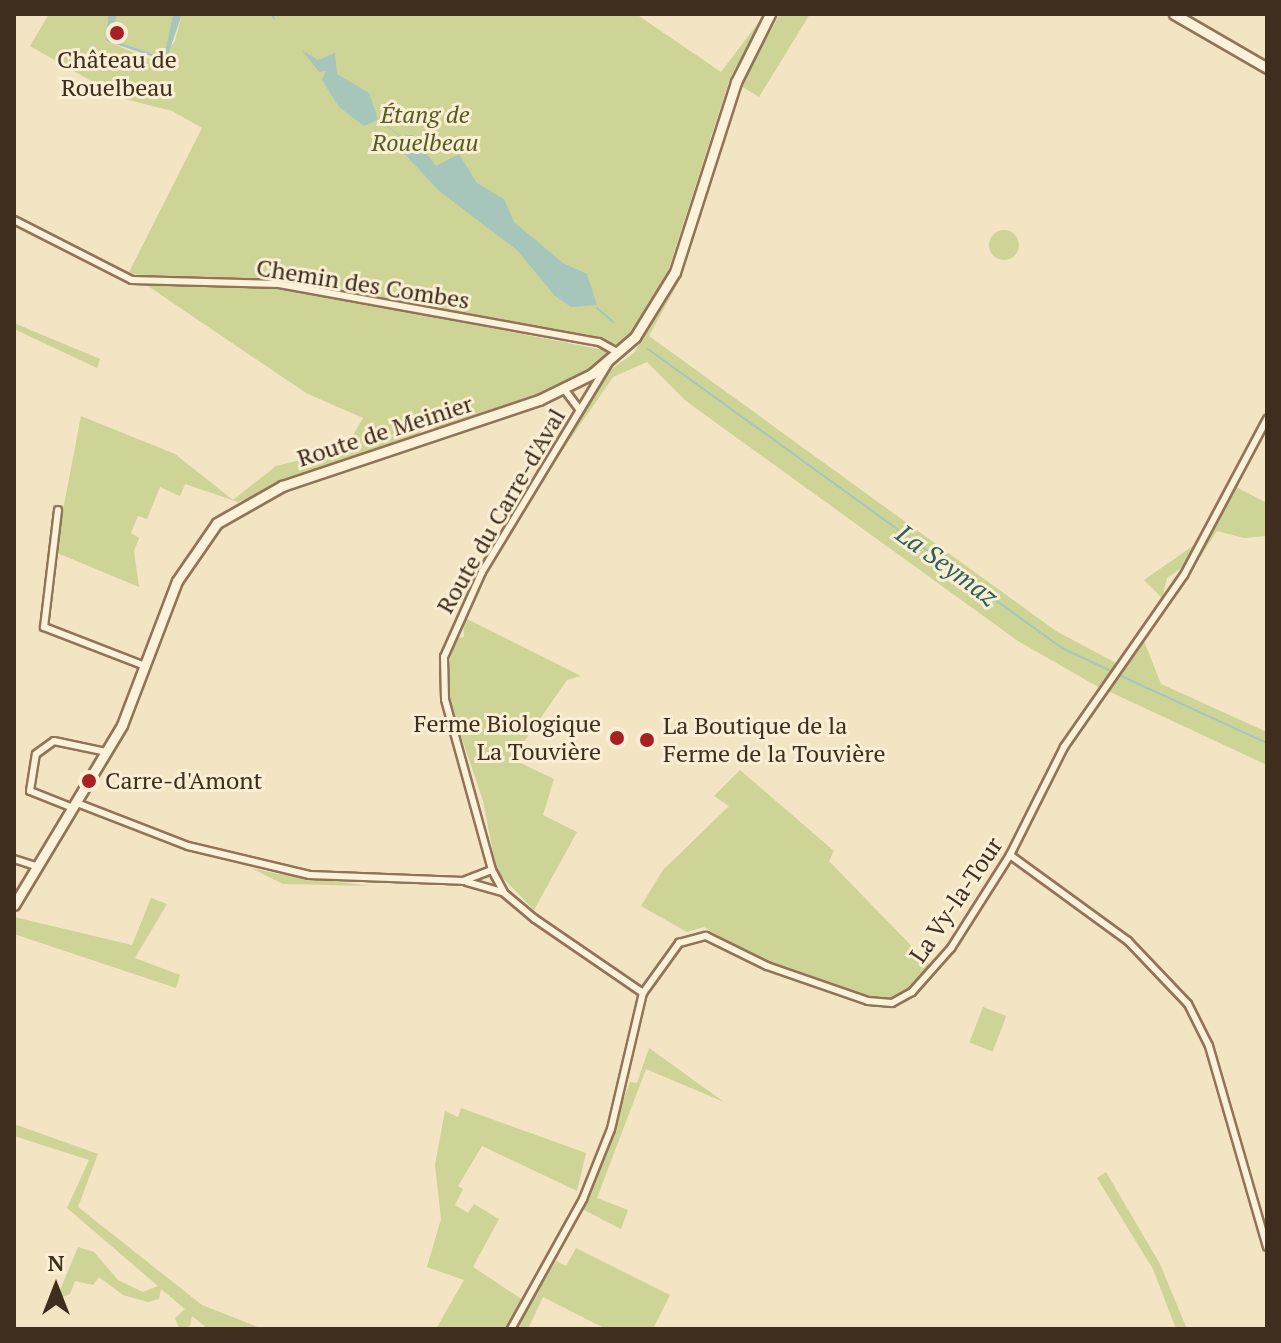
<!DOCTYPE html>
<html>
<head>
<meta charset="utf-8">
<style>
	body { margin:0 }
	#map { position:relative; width:1281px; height:1343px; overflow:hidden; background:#f3e4c4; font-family:"PT Serif",serif }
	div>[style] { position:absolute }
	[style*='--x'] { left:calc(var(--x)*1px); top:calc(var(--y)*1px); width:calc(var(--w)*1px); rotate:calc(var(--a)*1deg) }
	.green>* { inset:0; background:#ced396; transform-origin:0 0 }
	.round { border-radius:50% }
	.water>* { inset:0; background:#a6c6bc }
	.stream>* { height:2px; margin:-1px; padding:0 1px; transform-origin:1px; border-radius:1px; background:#a6c6bc }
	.roads { filter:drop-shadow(2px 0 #917458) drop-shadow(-2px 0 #917458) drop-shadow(0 2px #917458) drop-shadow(0 -2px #917458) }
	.street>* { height:6px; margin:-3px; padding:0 3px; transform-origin:3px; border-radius:3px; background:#fcf1d9 }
	.secondary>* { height:9px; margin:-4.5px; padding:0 4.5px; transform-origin:4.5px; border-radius:4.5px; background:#fcf1d9 }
	.dots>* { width:22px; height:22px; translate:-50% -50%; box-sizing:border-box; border:4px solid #faeed5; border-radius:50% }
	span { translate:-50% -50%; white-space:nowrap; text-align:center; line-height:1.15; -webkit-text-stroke:6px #faeed5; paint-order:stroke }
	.poi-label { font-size:24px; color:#3f2d1d }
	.right { translate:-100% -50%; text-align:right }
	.left { translate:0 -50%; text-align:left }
	.park-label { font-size:24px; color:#515e21; font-style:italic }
	.street-label { font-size:24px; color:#3f2d1d }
	.water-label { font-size:26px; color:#2b605b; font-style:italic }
	.frame { position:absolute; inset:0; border:16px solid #3f2d1d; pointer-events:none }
	.north { position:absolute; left:16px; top:1247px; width:80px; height:80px; -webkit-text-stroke:6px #faeed5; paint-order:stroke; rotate:0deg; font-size:22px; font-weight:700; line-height:32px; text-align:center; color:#3f2d1d }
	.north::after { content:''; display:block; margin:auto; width:28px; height:36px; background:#3f2d1d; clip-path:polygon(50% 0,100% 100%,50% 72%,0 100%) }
</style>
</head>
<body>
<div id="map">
	<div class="green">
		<i style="clip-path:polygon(49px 14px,108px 14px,106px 41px,159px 63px,175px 41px,182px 14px,636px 14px,721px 72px,765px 14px,730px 78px,662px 290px,629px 338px,616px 344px,277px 281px,128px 274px,202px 128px,172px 111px,121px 98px,30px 46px)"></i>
		<i style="clip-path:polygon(117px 14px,173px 14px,165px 52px,158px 56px,111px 39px)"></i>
		<i style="clip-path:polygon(780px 14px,810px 14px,759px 97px,741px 86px)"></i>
		<i class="round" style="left:989px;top:230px;width:30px;height:30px"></i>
		<i style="clip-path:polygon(684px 272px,649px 336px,1056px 631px,1116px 663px,1100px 688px,1018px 641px,686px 401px,647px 362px,613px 377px,553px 464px,586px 404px,610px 370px,634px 353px)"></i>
		<i style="clip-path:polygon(145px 284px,275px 286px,609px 351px,592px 368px,527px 400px,442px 429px,425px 426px,419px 434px,238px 502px,185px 484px,180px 496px,160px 487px,147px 519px,138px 516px,131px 533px,139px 538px,134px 551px,139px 587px,55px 552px,81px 416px,175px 454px,233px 500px,276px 466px,345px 449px,363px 418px,306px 393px)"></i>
		<i style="clip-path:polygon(14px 323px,100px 359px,97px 368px,14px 329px)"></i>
		<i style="clip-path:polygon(1234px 486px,1267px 503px,1267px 536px,1244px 538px,1217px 531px,1198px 560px)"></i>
		<i style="clip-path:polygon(1197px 543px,1187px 564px,1167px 578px,1162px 598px,1144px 580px)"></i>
		<i style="clip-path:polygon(463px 617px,581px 676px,567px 680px,512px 759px,554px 779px,543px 815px,577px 832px,534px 910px,497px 872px,483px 801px,448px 697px,446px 674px,456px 638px,464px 637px)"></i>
		<i style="clip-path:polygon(1144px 641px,1161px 684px,1267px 732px,1267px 765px,1108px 691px)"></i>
		<i style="clip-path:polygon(740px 770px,834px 851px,829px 861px,930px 965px,908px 992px,891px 1000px,869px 997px,748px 955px,704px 927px,687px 932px,641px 906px,663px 870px,729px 806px,714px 796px)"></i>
		<i style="clip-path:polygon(251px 868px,279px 874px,370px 886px,283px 884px)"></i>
		<i style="clip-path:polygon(151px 898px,167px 904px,135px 958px,180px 975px,176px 988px,14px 934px,14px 917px,132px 945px)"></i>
		<i style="left:983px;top:1007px;width:25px;height:38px;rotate:21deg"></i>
		<i style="clip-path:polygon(649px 1048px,724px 1102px,646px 1069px,597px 1198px,628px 1210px,621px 1229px,582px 1209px,630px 1082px,637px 1083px)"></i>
		<i style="clip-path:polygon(461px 1108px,586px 1153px,577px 1191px,482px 1146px,458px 1186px,463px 1189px,455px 1205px,468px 1213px,474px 1204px,499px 1219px,473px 1267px,523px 1300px,507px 1329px,436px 1329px,464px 1280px,427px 1267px,441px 1219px,435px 1165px,445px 1111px,458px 1117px)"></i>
		<i style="clip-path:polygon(14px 1124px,98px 1154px,78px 1207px,202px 1305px,263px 1329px,208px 1329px,192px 1316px,190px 1326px,179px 1328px,175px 1318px,185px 1309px,161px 1289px,159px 1299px,148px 1302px,123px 1295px,99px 1277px,93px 1285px,75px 1281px,70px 1294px,56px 1300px,78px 1247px,94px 1252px,118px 1280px,143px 1292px,158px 1286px,67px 1208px,89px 1160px,14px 1136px)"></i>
		<i style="clip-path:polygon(1106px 1172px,1160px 1264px,1187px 1329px,1176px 1329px,1153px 1269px,1097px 1178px)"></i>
		<i style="clip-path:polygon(576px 1248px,670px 1295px,653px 1329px,606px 1329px,543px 1297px,528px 1329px,515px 1329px,556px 1261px,566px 1266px)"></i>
	</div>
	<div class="water">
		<i style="clip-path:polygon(108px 14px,117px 14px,111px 39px,158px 56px,165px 52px,173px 14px,182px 14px,166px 61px,106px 41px)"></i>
		<i style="clip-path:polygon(302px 50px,318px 60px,335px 53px,337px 74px,369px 93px,378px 119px,401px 136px,413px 135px,436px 166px,459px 154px,477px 183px,504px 199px,514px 222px,563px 263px,587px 274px,597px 305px,571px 307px,555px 296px,517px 250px,439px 191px,400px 149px,401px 137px,378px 120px,364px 126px,339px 107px,322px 80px,326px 71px,319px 72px)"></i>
	</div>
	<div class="stream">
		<i style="--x:272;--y:14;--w:5;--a:68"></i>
		<i style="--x:597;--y:308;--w:21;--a:41"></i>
		<i style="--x:648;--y:349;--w:511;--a:35.84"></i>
		<i style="--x:1062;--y:648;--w:56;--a:25.2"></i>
		<i style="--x:1119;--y:675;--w:163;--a:24.7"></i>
	</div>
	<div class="roads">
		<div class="street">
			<i style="--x:14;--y:220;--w:132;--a:27"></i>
			<i style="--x:132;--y:280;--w:147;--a:1.6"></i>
			<i style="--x:279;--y:284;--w:325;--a:10.3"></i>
			<i style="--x:599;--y:342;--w:23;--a:29"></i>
			<i style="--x:564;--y:389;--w:25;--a:53"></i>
			<i style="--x:58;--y:510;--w:118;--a:96.8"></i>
			<i style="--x:44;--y:627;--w:108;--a:21.1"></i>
			<i style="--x:77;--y:803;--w:119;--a:21.2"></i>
			<i style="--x:188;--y:846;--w:125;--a:13.4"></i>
			<i style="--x:310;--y:875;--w:153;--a:2.2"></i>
			<i style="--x:463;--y:881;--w:31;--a:-21"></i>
			<i style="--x:492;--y:870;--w:26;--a:62"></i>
			<i style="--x:504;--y:893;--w:40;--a:40"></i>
			<i style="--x:535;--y:919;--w:131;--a:34.4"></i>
			<i style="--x:73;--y:808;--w:46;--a:-158.4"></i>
			<i style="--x:30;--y:791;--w:37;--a:-81"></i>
			<i style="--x:36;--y:754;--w:22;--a:-36"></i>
			<i style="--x:54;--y:741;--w:53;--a:11.9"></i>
			<i style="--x:1010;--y:855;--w:146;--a:36.1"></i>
			<i style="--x:1128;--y:941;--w:87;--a:46.4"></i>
			<i style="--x:1188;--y:1004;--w:47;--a:63.4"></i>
			<i style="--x:1209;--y:1046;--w:209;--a:73.9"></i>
			<i style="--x:14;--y:859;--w:23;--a:18"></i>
			<i style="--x:492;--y:870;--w:177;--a:-105.4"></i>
			<i style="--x:445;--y:699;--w:42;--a:-91.4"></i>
			<i style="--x:444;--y:657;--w:93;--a:-65.9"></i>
			<i style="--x:482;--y:572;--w:247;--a:-58.8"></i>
			<i style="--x:467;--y:882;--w:36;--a:16"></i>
			<i style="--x:511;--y:1329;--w:149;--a:-61"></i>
			<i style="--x:583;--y:1199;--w:75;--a:-68.2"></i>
			<i style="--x:611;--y:1129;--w:140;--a:-76.8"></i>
			<i style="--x:643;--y:993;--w:62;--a:-54.2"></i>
			<i style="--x:679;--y:943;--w:28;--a:-15"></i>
			<i style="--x:706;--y:936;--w:68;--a:26.2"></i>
			<i style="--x:767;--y:966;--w:107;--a:19.1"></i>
			<i style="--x:868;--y:1001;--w:24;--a:5"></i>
			<i style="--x:892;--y:1003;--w:23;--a:-29"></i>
			<i style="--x:912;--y:992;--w:59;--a:-48.4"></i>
			<i style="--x:951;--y:948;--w:110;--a:-57.6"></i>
			<i style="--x:1010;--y:855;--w:121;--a:-63.4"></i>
			<i style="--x:1064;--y:747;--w:210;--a:-55.1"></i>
			<i style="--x:1184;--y:575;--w:177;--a:-62"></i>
		</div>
		<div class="secondary">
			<i style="--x:1174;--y:14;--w:108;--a:30.1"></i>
			<i style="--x:14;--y:905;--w:210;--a:-59"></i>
			<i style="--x:122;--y:725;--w:154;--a:-69.1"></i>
			<i style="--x:177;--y:581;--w:70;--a:-55.4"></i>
			<i style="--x:217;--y:523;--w:75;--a:-29.6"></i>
			<i style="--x:282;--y:486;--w:271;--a:-18.5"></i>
			<i style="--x:539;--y:400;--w:59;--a:-26.1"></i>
			<i style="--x:592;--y:374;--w:57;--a:-40.7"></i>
			<i style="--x:635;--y:337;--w:76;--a:-58.4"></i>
			<i style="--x:675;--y:272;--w:200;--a:-72.2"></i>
			<i style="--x:736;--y:82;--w:76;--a:-63.4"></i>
		</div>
	</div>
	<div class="dots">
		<i style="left:117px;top:33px;background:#a72025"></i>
		<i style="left:617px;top:738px;background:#a72025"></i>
		<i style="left:647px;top:740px;background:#a72025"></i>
		<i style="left:89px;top:781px;background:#a72025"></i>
	</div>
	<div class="poi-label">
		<span style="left:117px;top:74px">Château de<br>Rouelbeau</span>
		<span class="right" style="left:601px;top:738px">Ferme Biologique<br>La Touvière</span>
		<span class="left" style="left:663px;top:740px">La Boutique de la<br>Ferme de la Touvière</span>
		<span class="left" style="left:105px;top:781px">Carre-d'Amont</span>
	</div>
	<div class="park-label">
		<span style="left:425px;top:129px">Étang de<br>Rouelbeau</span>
	</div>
	<div class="street-label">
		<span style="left:363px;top:284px;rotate:9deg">Chemin des Combes</span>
		<span style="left:385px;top:431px;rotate:-18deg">Route de Meinier</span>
		<span style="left:501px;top:511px;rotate:-60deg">Route du Carre-d'Aval</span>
		<span style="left:956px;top:900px;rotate:-56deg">La Vy-la-Tour</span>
	</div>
	<div class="water-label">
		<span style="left:947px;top:565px;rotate:36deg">La Seymaz</span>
	</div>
	<div class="frame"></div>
	<div class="north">N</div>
</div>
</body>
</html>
